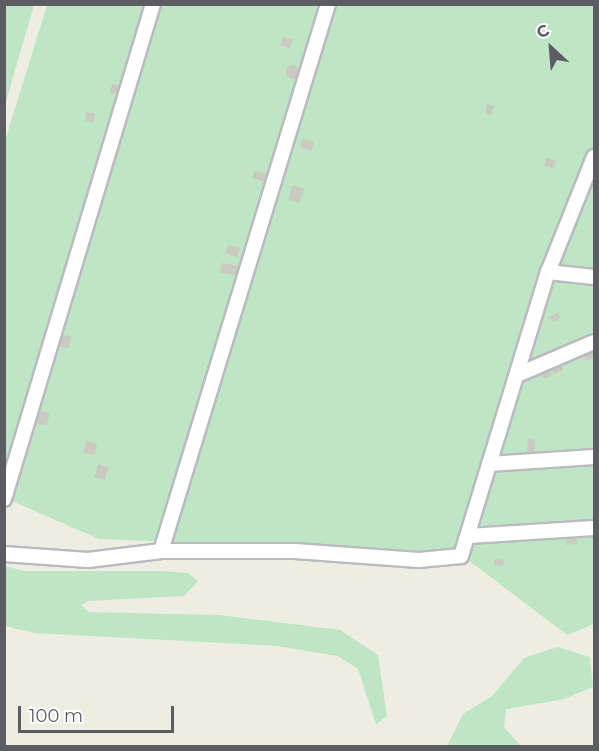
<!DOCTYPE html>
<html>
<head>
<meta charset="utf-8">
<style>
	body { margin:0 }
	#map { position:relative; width:599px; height:751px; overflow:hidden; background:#eeede2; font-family:Montserrat,sans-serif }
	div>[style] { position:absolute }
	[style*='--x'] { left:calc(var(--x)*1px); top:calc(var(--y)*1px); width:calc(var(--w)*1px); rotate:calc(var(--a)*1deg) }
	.green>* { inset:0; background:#bee6c5 }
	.building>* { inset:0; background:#cacac1; transform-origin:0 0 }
	.round { border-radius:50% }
	.roads { filter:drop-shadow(2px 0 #babbc1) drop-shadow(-2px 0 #babbc1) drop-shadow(0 2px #babbc1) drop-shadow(0 -2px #babbc1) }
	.minor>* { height:14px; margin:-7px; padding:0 7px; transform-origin:7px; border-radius:7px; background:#fff }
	span { translate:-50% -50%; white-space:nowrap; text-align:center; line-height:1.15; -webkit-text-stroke:4.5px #fff; paint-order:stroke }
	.frame { position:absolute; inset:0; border:6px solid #5b5d63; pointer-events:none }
	.north { position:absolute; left:521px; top:18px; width:60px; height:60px; -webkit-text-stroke:4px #fff; paint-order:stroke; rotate:334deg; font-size:16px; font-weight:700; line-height:24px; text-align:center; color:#5b5d63 }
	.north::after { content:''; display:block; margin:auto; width:21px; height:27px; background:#5b5d63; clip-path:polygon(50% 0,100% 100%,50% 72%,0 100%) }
	.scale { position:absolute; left:18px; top:706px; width:156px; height:27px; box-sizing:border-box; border:3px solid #5b5d63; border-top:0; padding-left:8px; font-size:18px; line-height:21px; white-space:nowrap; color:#5b5d63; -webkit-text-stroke:4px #fff; paint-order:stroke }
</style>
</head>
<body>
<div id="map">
	<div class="green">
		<i style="clip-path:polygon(5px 4px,34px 5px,5px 105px,4px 5px)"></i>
		<i style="clip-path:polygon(47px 5px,594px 5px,594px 624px,567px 635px,459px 553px,99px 539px,5px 498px,5px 141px)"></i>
		<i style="clip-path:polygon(4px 566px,25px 571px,163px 571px,188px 573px,198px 581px,184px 596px,88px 601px,81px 605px,89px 612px,219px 615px,340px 630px,378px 655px,387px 716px,376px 724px,358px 669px,338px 656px,278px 646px,34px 633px,5px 626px)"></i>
		<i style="clip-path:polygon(558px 647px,590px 657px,593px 687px,564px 699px,506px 709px,504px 727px,521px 746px,447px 746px,463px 714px,492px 696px,524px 658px)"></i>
	</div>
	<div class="building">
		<i style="left:283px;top:37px;width:10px;height:9px;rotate:17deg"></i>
		<i class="round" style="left:286px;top:65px;width:14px;height:14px"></i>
		<i style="left:112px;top:84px;width:9px;height:9px;rotate:13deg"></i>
		<i style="clip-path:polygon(487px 104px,494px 105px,491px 115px,485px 113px)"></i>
		<i style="left:86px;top:112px;width:9px;height:9px;rotate:6deg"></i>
		<i style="left:303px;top:138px;width:12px;height:9px;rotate:20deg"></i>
		<i style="left:546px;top:158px;width:10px;height:8px;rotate:17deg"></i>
		<i style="left:255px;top:170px;width:12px;height:8px;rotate:20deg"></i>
		<i style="left:293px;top:185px;width:12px;height:15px;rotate:20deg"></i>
		<i style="left:228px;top:245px;width:12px;height:9px;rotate:14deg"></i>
		<i style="left:222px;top:263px;width:17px;height:10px;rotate:10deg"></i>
		<i style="clip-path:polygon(558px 312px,561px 318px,552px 322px,549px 317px)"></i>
		<i style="left:61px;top:334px;width:11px;height:12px;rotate:15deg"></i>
		<i style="clip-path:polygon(594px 346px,594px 358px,587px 361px,583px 351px)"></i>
		<i style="clip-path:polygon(560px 362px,563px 370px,554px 374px,550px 367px)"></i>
		<i style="clip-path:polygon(548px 368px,552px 375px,544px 379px,540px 371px)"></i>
		<i style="left:37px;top:410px;width:13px;height:13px;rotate:13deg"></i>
		<i style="clip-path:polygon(528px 439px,535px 440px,535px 452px,527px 452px)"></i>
		<i style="clip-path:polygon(86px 441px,97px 444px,95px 455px,83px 453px)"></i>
		<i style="left:98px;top:464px;width:11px;height:14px;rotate:15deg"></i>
		<i style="clip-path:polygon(566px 532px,576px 532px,577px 544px,566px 545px)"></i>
		<i style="left:495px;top:559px;width:9px;height:6px;rotate:6deg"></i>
	</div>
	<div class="roads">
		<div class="minor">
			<i style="--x:548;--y:272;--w:46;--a:6.2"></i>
			<i style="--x:517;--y:375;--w:84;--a:-23.2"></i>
			<i style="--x:489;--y:464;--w:105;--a:-3.8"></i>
			<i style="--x:4;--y:499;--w:517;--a:-73.25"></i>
			<i style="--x:469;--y:536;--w:125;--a:-3.7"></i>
			<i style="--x:161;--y:551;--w:572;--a:-73.02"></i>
			<i style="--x:4;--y:554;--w:84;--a:4.1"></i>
			<i style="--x:88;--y:560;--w:74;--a:-7"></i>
			<i style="--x:161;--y:551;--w:134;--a:0"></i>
			<i style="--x:295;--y:551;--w:124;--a:4.2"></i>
			<i style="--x:419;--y:560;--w:42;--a:-5.4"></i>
			<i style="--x:461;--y:556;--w:297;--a:-73"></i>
			<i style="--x:548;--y:272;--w:124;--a:-68.2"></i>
		</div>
	</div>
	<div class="frame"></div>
	<div class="north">С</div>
	<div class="scale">100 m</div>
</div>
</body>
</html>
